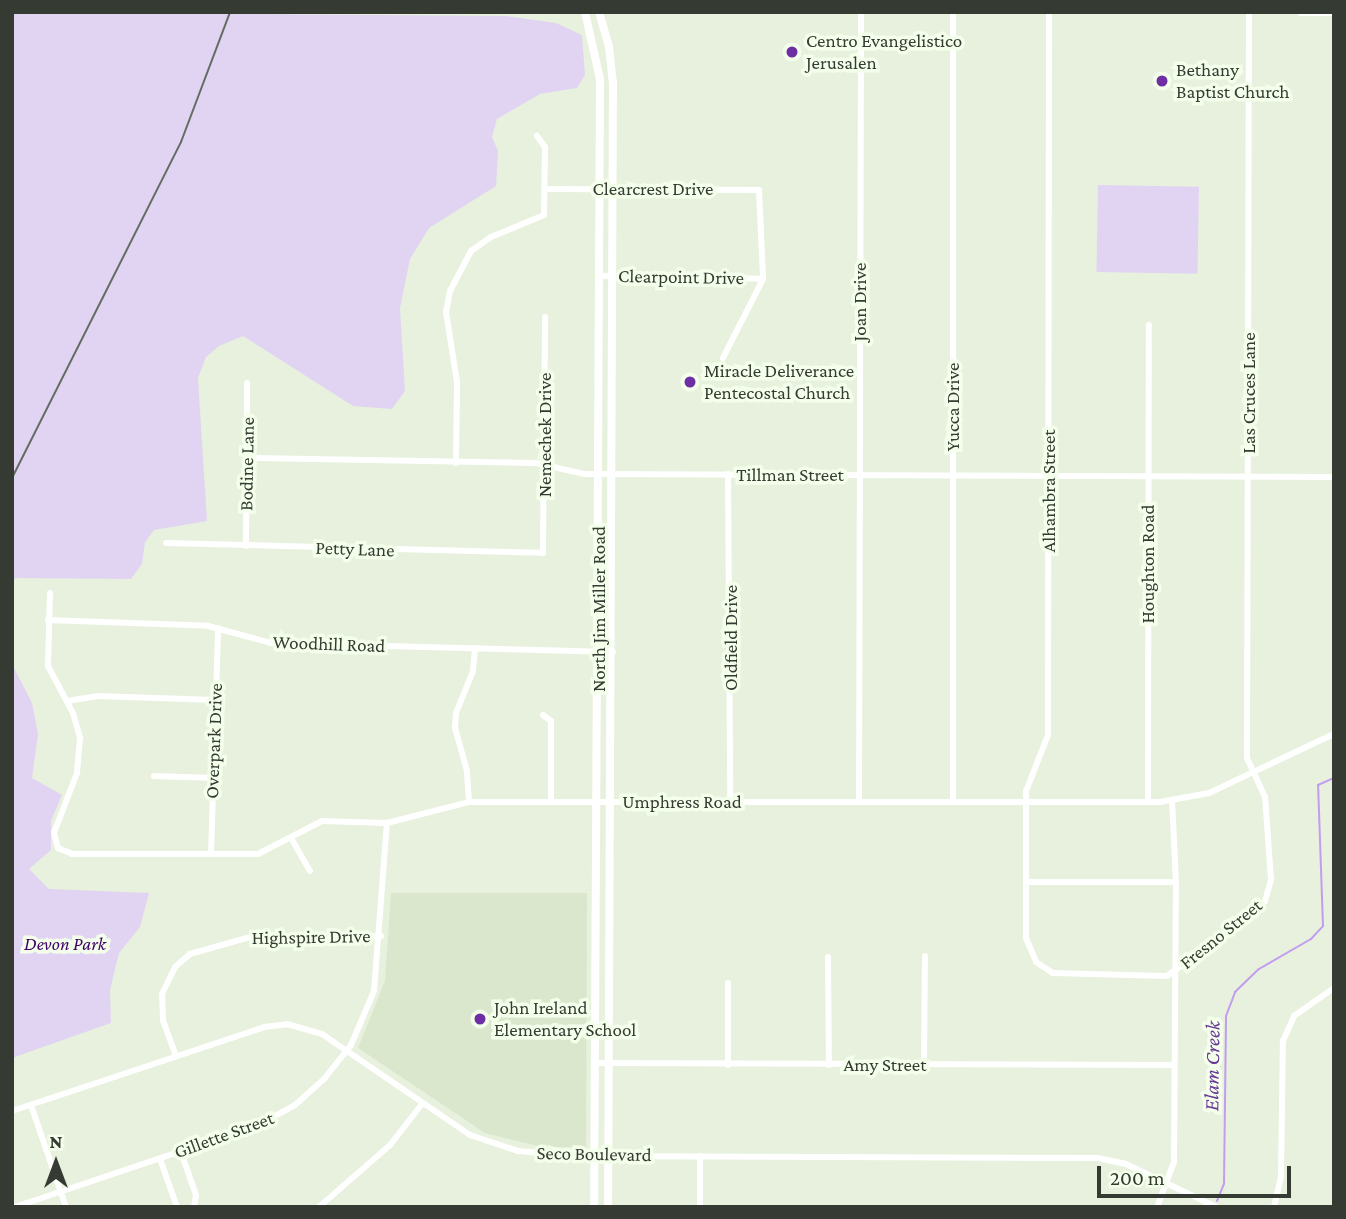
<!DOCTYPE html>
<html>
<head>
<meta charset="utf-8">
<style>
	body { margin:0 }
	#map { position:relative; width:1346px; height:1219px; overflow:hidden; background:#e7f1dd; font-family:"Crimson Pro",serif }
	div>[style] { position:absolute }
	[style*='--x'] { left:calc(var(--x)*1px); top:calc(var(--y)*1px); width:calc(var(--w)*1px); rotate:calc(var(--a)*1deg) }
	.built>* { inset:0; background:#dae7cd }
	.green>* { inset:0; background:#e1d4f3; transform-origin:0 0 }
	.stream>* { height:2px; margin:-1px; padding:0 1px; transform-origin:1px; border-radius:1px; background:#c29def }
	.minor>* { height:6px; margin:-3px; padding:0 3px; transform-origin:3px; border-radius:3px; background:#fff }
	.major>* { height:8px; margin:-4px; padding:0 4px; transform-origin:4px; border-radius:4px; background:#fff }
	.tram>* { height:2px; margin:-1px; padding:0 1px; transform-origin:1px; border-radius:1px; background:#656c61 }
	.dots>* { width:19px; height:19px; translate:-50% -50%; box-sizing:border-box; border:4px solid #f4ffeb; border-radius:50% }
	span { translate:-50% -50%; white-space:nowrap; text-align:center; line-height:1.15; -webkit-text-stroke:7px #f4ffeb; paint-order:stroke }
	.poi-label { font-size:19px; color:#353a32 }
	.left { translate:0 -50%; text-align:left }
	.street-label { font-size:19px; color:#353a32 }
	.park-label { font-size:19px; color:#3e0066; font-style:italic }
	.water-label { font-size:21px; color:#683797; font-style:italic }
	.frame { position:absolute; inset:0; border:14px solid #353a32; pointer-events:none }
	.north { position:absolute; left:21px; top:1128px; width:70px; height:70px; -webkit-text-stroke:5px #f4ffeb; paint-order:stroke; rotate:0deg; font-size:19px; font-weight:700; line-height:28px; text-align:center; color:#353a32 }
	.north::after { content:''; display:block; margin:auto; width:24px; height:32px; background:#353a32; clip-path:polygon(50% 0,100% 100%,50% 72%,0 100%) }
	.scale { position:absolute; left:1097px; top:1166px; width:194px; height:32px; box-sizing:border-box; border:4px solid #353a32; border-top:0; padding-left:9px; font-size:21px; line-height:24px; white-space:nowrap; color:#353a32; -webkit-text-stroke:5px #f4ffeb; paint-order:stroke }
</style>
</head>
<body>
<div id="map">
	<div class="built">
		<i style="clip-path:polygon(391px 893px,587px 893px,586px 1147px,542px 1147px,485px 1133px,358px 1048px,385px 981px)"></i>
	</div>
	<div class="green">
		<i style="clip-path:polygon(12px 12px,506px 16px,556px 23px,582px 35px,585px 75px,577px 88px,540px 94px,497px 119px,492px 137px,498px 151px,496px 186px,429px 228px,410px 259px,400px 308px,405px 391px,392px 409px,353px 406px,243px 336px,219px 346px,206px 357px,198px 378px,207px 521px,154px 530px,145px 542px,142px 564px,131px 579px,15px 578px,12px 586px)"></i>
		<i style="left:1098px;top:185px;width:101px;height:87px;rotate:1deg"></i>
		<i style="clip-path:polygon(12px 664px,32px 703px,38px 734px,32px 778px,62px 795px,51px 821px,51px 850px,29px 869px,49px 889px,149px 893px,140px 927px,119px 953px,110px 990px,111px 1023px,12px 1058px)"></i>
	</div>
	<div class="stream">
		<i style="--x:1217;--y:1201;--w:18;--a:-68"></i>
		<i style="--x:1224;--y:1184;--w:168;--a:-89.3"></i>
		<i style="--x:1226;--y:1016;--w:26;--a:-69"></i>
		<i style="--x:1235;--y:992;--w:33;--a:-44"></i>
		<i style="--x:1259;--y:969;--w:60;--a:-30"></i>
		<i style="--x:1311;--y:939;--w:18;--a:-47"></i>
		<i style="--x:1323;--y:926;--w:141;--a:-92"></i>
		<i style="--x:1318;--y:785;--w:17;--a:-24"></i>
	</div>
	<div class="minor">
		<i style="--x:953;--y:12;--w:790;--a:90"></i>
		<i style="--x:1049;--y:12;--w:723;--a:90.08"></i>
		<i style="--x:1048;--y:735;--w:60;--a:111.4"></i>
		<i style="--x:1026;--y:791;--w:147;--a:90"></i>
		<i style="--x:1026;--y:938;--w:26;--a:67"></i>
		<i style="--x:1036;--y:962;--w:20;--a:33"></i>
		<i style="--x:1053;--y:973;--w:114;--a:1.5"></i>
		<i style="--x:1167;--y:976;--w:110;--a:-36.1"></i>
		<i style="--x:1256;--y:911;--w:13;--a:-48"></i>
		<i style="--x:1265;--y:901;--w:22;--a:-74"></i>
		<i style="--x:1271;--y:880;--w:83;--a:-94.1"></i>
		<i style="--x:1265;--y:797;--w:43;--a:-114.8"></i>
		<i style="--x:1247;--y:758;--w:746;--a:-89.85"></i>
		<i style="--x:545;--y:189;--w:214;--a:0.3"></i>
		<i style="--x:759;--y:190;--w:89;--a:87.4"></i>
		<i style="--x:763;--y:279;--w:89;--a:116.9"></i>
		<i style="--x:599;--y:276;--w:164;--a:1"></i>
		<i style="--x:248;--y:458;--w:288;--a:1"></i>
		<i style="--x:536;--y:463;--w:49;--a:12.9"></i>
		<i style="--x:584;--y:474;--w:750;--a:0.23"></i>
		<i style="--x:456;--y:463;--w:81;--a:-89.3"></i>
		<i style="--x:457;--y:382;--w:71;--a:-98.9"></i>
		<i style="--x:446;--y:312;--w:21;--a:-79"></i>
		<i style="--x:450;--y:291;--w:45;--a:-62.3"></i>
		<i style="--x:471;--y:251;--w:24;--a:-35"></i>
		<i style="--x:491;--y:237;--w:57;--a:-22.5"></i>
		<i style="--x:544;--y:215;--w:68;--a:-89.2"></i>
		<i style="--x:545;--y:147;--w:14;--a:-126"></i>
		<i style="--x:728;--y:474;--w:327;--a:89.6"></i>
		<i style="--x:166;--y:543;--w:377;--a:1.5"></i>
		<i style="--x:543;--y:553;--w:236;--a:-89.5"></i>
		<i style="--x:246;--y:546;--w:163;--a:-89.6"></i>
		<i style="--x:50;--y:593;--w:73;--a:91.6"></i>
		<i style="--x:48;--y:666;--w:53;--a:62"></i>
		<i style="--x:73;--y:713;--w:26;--a:74"></i>
		<i style="--x:80;--y:738;--w:35;--a:95"></i>
		<i style="--x:77;--y:773;--w:64;--a:111"></i>
		<i style="--x:54;--y:833;--w:16;--a:75"></i>
		<i style="--x:58;--y:848;--w:15;--a:23"></i>
		<i style="--x:72;--y:854;--w:186;--a:0"></i>
		<i style="--x:258;--y:854;--w:72;--a:-27.3"></i>
		<i style="--x:322;--y:821;--w:65;--a:1.8"></i>
		<i style="--x:387;--y:823;--w:85;--a:-14.4"></i>
		<i style="--x:469;--y:802;--w:691;--a:0"></i>
		<i style="--x:1160;--y:802;--w:50;--a:-10.4"></i>
		<i style="--x:1209;--y:793;--w:138;--a:-25.3"></i>
		<i style="--x:48;--y:620;--w:160;--a:2.1"></i>
		<i style="--x:208;--y:626;--w:65;--a:15.1"></i>
		<i style="--x:271;--y:643;--w:342;--a:1.5"></i>
		<i style="--x:67;--y:701;--w:30;--a:-9"></i>
		<i style="--x:97;--y:696;--w:118;--a:1.9"></i>
		<i style="--x:543;--y:715;--w:10;--a:37"></i>
		<i style="--x:551;--y:721;--w:81;--a:90"></i>
		<i style="--x:154;--y:776;--w:59;--a:1.9"></i>
		<i style="--x:469;--y:802;--w:31;--a:-94"></i>
		<i style="--x:467;--y:771;--w:45;--a:-105.6"></i>
		<i style="--x:455;--y:728;--w:15;--a:-86"></i>
		<i style="--x:456;--y:713;--w:45;--a:-68"></i>
		<i style="--x:473;--y:671;--w:23;--a:-85"></i>
		<i style="--x:859;--y:802;--w:790;--a:-89.85"></i>
		<i style="--x:1148;--y:802;--w:477;--a:-89.9"></i>
		<i style="--x:291;--y:838;--w:38;--a:60"></i>
		<i style="--x:211;--y:854;--w:226;--a:-88.2"></i>
		<i style="--x:1026;--y:882;--w:150;--a:0"></i>
		<i style="--x:828;--y:957;--w:108;--a:89.5"></i>
		<i style="--x:728;--y:983;--w:82;--a:90"></i>
		<i style="--x:176;--y:1056;--w:38;--a:-110"></i>
		<i style="--x:163;--y:1020;--w:26;--a:-92"></i>
		<i style="--x:162;--y:994;--w:30;--a:-64"></i>
		<i style="--x:175;--y:967;--w:20;--a:-41"></i>
		<i style="--x:190;--y:954;--w:62;--a:-15.8"></i>
		<i style="--x:250;--y:937;--w:131;--a:-0.4"></i>
		<i style="--x:595;--y:1063;--w:579;--a:0.2"></i>
		<i style="--x:924;--y:1065;--w:109;--a:-89.5"></i>
		<i style="--x:31;--y:1105;--w:108;--a:71.1"></i>
		<i style="--x:12;--y:1111;--w:266;--a:-18.4"></i>
		<i style="--x:264;--y:1027;--w:23;--a:-7"></i>
		<i style="--x:287;--y:1024;--w:36;--a:16"></i>
		<i style="--x:322;--y:1034;--w:179;--a:34.3"></i>
		<i style="--x:470;--y:1135;--w:51;--a:18.4"></i>
		<i style="--x:518;--y:1151;--w:60;--a:4.8"></i>
		<i style="--x:578;--y:1156;--w:520;--a:0.22"></i>
		<i style="--x:1098;--y:1158;--w:29;--a:12"></i>
		<i style="--x:1126;--y:1164;--w:100;--a:25.5"></i>
		<i style="--x:181;--y:1152;--w:46;--a:70.8"></i>
		<i style="--x:196;--y:1195;--w:12;--a:99"></i>
		<i style="--x:700;--y:1156;--w:51;--a:90"></i>
		<i style="--x:160;--y:1159;--w:51;--a:70.5"></i>
		<i style="--x:15;--y:1207;--w:257;--a:-18.6"></i>
		<i style="--x:259;--y:1125;--w:41;--a:-29.1"></i>
		<i style="--x:295;--y:1105;--w:39;--a:-42"></i>
		<i style="--x:324;--y:1079;--w:43;--a:-51.5"></i>
		<i style="--x:351;--y:1045;--w:59;--a:-66.9"></i>
		<i style="--x:374;--y:991;--w:169;--a:-85.6"></i>
		<i style="--x:319;--y:1207;--w:94;--a:-41.1"></i>
		<i style="--x:390;--y:1145;--w:52;--a:-52"></i>
		<i style="--x:1157;--y:1207;--w:48;--a:-69.3"></i>
		<i style="--x:1174;--y:1162;--w:280;--a:-89.6"></i>
		<i style="--x:1176;--y:882;--w:82;--a:-92.8"></i>
		<i style="--x:1274;--y:1207;--w:32;--a:-77"></i>
		<i style="--x:1281;--y:1176;--w:135;--a:-89.2"></i>
		<i style="--x:1283;--y:1041;--w:27;--a:-66"></i>
		<i style="--x:1294;--y:1016;--w:49;--a:-35"></i>
	</div>
	<div class="major">
		<i style="--x:585;--y:12;--w:69;--a:77.4"></i>
		<i style="--x:600;--y:79;--w:1128;--a:90.3"></i>
		<i style="--x:599;--y:12;--w:35;--a:74"></i>
		<i style="--x:609;--y:46;--w:36;--a:84"></i>
		<i style="--x:613;--y:82;--w:1125;--a:90.25"></i>
		<i style="--x:1301;--y:12;--w:33;--a:0"></i>
	</div>
	<div class="tram">
		<i style="--x:12;--y:478;--w:376;--a:-63.3"></i>
		<i style="--x:181;--y:142;--w:139;--a:-69.3"></i>
	</div>
	<div class="dots">
		<i style="left:792px;top:52px;background:#6e2fa5"></i>
		<i style="left:1162px;top:81px;background:#6e2fa5"></i>
		<i style="left:690px;top:382px;background:#6e2fa5"></i>
		<i style="left:480px;top:1019px;background:#6e2fa5"></i>
	</div>
	<div class="poi-label">
		<span class="left" style="left:806px;top:52px">Centro Evangelistico<br>Jerusalen</span>
		<span class="left" style="left:1176px;top:81px">Bethany<br>Baptist Church</span>
		<span class="left" style="left:704px;top:382px">Miracle Deliverance<br>Pentecostal Church</span>
		<span class="left" style="left:494px;top:1019px">John Ireland<br>Elementary School</span>
	</div>
	<div class="street-label">
		<span style="left:653px;top:189px">Clearcrest Drive</span>
		<span style="left:681px;top:277px;rotate:1deg">Clearpoint Drive</span>
		<span style="left:860px;top:302px;rotate:-90deg">Joan Drive</span>
		<span style="left:1249px;top:393px;rotate:-90deg">Las Cruces Lane</span>
		<span style="left:953px;top:407px;rotate:-90deg">Yucca Drive</span>
		<span style="left:545px;top:435px;rotate:-90deg">Nemechek Drive</span>
		<span style="left:247px;top:464px;rotate:-89deg">Bodine Lane</span>
		<span style="left:790px;top:475px">Tillman Street</span>
		<span style="left:1049px;top:491px;rotate:-90deg">Alhambra Street</span>
		<span style="left:355px;top:549px;rotate:2deg">Petty Lane</span>
		<span style="left:1148px;top:564px;rotate:-90deg">Houghton Road</span>
		<span style="left:599px;top:609px;rotate:-90deg">North Jim Miller Road</span>
		<span style="left:731px;top:638px;rotate:-90deg">Oldfield Drive</span>
		<span style="left:329px;top:644px;rotate:2deg">Woodhill Road</span>
		<span style="left:214px;top:741px;rotate:-88deg">Overpark Drive</span>
		<span style="left:682px;top:802px">Umphress Road</span>
		<span style="left:1221px;top:934px;rotate:-39deg">Fresno Street</span>
		<span style="left:311px;top:937px;rotate:-1deg">Highspire Drive</span>
		<span style="left:885px;top:1065px">Amy Street</span>
		<span style="left:224px;top:1135px;rotate:-20deg">Gillette Street</span>
		<span style="left:594px;top:1154px;rotate:1deg">Seco Boulevard</span>
	</div>
	<div class="park-label">
		<span style="left:65px;top:944px">Devon Park</span>
	</div>
	<div class="water-label">
		<span style="left:1212px;top:1066px;rotate:-89deg">Elam Creek</span>
	</div>
	<div class="frame"></div>
	<div class="north">N</div>
	<div class="scale">200 m</div>
</div>
</body>
</html>
